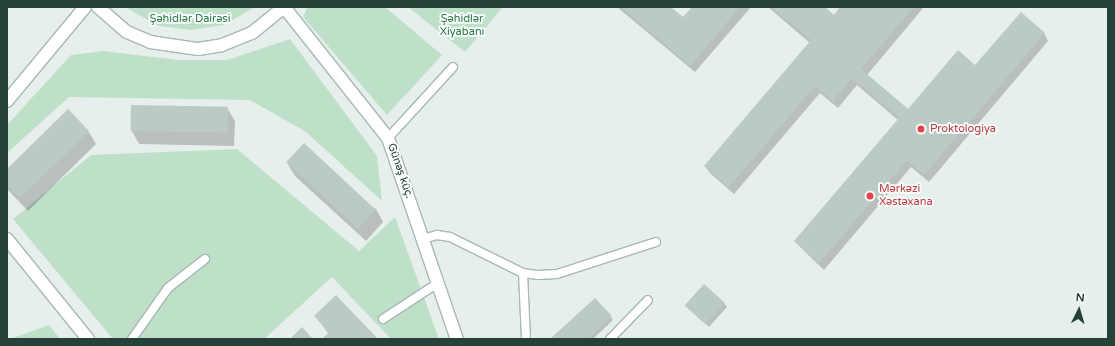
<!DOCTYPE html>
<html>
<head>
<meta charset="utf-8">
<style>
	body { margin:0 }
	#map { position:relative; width:1115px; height:346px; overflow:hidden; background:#e6efeb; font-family:"Varela Round",sans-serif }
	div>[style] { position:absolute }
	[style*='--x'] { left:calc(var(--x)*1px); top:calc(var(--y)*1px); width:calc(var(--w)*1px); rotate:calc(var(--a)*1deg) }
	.green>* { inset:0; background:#bfe0c8 }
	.shadow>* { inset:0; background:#0003 }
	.building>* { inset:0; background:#bbcac4; transform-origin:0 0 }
	.roads { filter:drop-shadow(1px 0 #a8b8b2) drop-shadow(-1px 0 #a8b8b2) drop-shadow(0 1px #a8b8b2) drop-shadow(0 -1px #a8b8b2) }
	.service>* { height:8px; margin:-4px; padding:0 4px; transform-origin:4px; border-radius:4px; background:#fff }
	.minor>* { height:12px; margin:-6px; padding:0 6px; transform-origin:6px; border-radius:6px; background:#fff }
	.secondary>* { height:12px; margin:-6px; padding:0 6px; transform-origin:6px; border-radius:6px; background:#fff }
	.dots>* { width:11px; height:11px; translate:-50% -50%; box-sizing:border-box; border:2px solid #f7fbf9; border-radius:50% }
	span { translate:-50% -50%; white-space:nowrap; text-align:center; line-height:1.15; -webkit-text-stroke:4px #f7fbf9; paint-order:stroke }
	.park-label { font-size:11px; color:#2d7a4b }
	.health-label { font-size:11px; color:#be3a42 }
	.left { translate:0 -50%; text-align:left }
	.street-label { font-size:11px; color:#24423a }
	.frame { position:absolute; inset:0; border:8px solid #24423a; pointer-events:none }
	.north { position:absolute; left:1059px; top:290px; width:40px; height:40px; -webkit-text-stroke:3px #f7fbf9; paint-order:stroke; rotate:5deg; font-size:11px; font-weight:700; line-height:16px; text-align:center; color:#24423a }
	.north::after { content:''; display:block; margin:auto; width:14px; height:18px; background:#24423a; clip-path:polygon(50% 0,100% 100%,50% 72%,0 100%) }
</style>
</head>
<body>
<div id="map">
	<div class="green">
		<i style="clip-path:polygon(125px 7px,255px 7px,224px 25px,191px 30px,159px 26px)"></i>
		<i style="clip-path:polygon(308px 7px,385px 7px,442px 55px,387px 115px,303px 17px)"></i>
		<i style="clip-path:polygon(408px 7px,503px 7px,465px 52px)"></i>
		<i style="clip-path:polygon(290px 39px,377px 156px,382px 201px,306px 132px,250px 100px,69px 97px,7px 153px,7px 125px,71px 55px,103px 51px,178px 60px,227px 60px)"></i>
		<i style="clip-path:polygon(237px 149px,359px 251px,395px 217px,439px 339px,391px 339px,332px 277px,264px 339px,113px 339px,13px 219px,91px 155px)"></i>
		<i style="clip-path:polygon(49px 325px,60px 339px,10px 339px)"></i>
	</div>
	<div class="shadow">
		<i style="clip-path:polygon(617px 7px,669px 7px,683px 19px,693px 7px,751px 7px,695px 72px)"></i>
		<i style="clip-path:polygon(768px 7px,823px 7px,834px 16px,842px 7px,924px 7px,867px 75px,909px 110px,975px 67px,1044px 33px,1048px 41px,929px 182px,911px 167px,824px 270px,795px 242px,898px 120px,857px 85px,838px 108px,820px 93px,734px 194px,710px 173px,705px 166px,810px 43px)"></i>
		<i style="clip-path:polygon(132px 106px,227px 108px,235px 121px,234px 146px,139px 144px,132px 131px)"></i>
		<i style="clip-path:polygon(88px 131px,96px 144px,28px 211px,8px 190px,7px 170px)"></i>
		<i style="clip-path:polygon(287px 163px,376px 209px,383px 222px,366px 241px,295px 176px)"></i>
		<i style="clip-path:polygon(595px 299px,613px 320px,593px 339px,551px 339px)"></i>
		<i style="clip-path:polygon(724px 303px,727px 307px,709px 327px,686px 306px)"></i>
		<i style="clip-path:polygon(315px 316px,377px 339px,324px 339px,329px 334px)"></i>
	</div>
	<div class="building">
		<i style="clip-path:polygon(621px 7px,671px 7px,683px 17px,692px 7px,740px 7px,690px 66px)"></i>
		<i style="clip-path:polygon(771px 7px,825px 7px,834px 15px,840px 7px,914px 7px,861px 69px,908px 109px,958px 50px,975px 65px,1021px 12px,1045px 33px,924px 175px,907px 161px,819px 263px,794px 241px,899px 118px,852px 78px,833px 101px,815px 86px,729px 187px,704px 166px,811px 40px)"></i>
		<i style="left:131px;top:105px;width:97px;height:26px;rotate:1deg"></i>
		<i style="clip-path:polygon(68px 109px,89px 131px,20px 198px,7px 185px,7px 169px)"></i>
		<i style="left:304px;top:143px;width:98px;height:26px;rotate:43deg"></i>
		<i style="left:704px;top:284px;width:28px;height:29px;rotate:42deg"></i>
		<i style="clip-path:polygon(336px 295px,378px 339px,322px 339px,329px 332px,314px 316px)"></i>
		<i style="clip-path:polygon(595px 298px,612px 316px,588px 339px,550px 339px)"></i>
		<i style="clip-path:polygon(302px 327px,313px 339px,290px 339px)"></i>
	</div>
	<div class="roads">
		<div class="service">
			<i style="--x:388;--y:138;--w:96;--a:-47.5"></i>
			<i style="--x:423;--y:239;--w:15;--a:-16"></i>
			<i style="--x:437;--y:235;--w:13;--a:9"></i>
			<i style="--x:450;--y:237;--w:81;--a:26.3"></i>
			<i style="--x:523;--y:273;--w:15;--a:8"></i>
			<i style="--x:538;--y:275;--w:19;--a:-3"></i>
			<i style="--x:557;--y:274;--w:104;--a:-17.9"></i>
			<i style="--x:523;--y:273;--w:66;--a:87.4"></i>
			<i style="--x:383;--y:319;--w:66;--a:-33.2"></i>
			<i style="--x:132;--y:339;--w:62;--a:-54.8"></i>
			<i style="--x:168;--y:288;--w:47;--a:-38.1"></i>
			<i style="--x:610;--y:339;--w:54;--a:-45.7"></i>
		</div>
		<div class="minor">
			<i style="--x:284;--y:7;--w:167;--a:51.6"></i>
			<i style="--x:388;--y:138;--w:213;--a:71.1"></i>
			<i style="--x:7;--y:101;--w:122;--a:-50.3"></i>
			<i style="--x:7;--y:239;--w:129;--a:51"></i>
		</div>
		<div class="secondary">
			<i style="--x:98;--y:7;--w:38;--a:41"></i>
			<i style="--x:127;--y:32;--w:25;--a:23"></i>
			<i style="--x:150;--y:42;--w:49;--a:8.3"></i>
			<i style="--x:198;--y:49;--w:24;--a:-9"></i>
			<i style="--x:222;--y:45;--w:32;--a:-22"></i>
			<i style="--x:252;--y:33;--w:41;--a:-39.1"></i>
		</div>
	</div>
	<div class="dots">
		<i style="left:921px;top:129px;background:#e0444e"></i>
		<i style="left:870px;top:196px;background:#e0444e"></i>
	</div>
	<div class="park-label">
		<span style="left:190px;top:19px">Şəhidlər Dairəsi</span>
		<span style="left:462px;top:26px">Şəhidlər<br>Xiyabanı</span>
	</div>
	<div class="health-label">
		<span class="left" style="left:930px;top:129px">Proktologiya</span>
		<span class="left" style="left:879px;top:196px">Mərkəzi<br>Xəstəxana</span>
	</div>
	<div class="street-label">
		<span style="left:400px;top:171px;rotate:71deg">Günəş küç.</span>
	</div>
	<div class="frame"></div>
	<div class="north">N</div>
</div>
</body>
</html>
